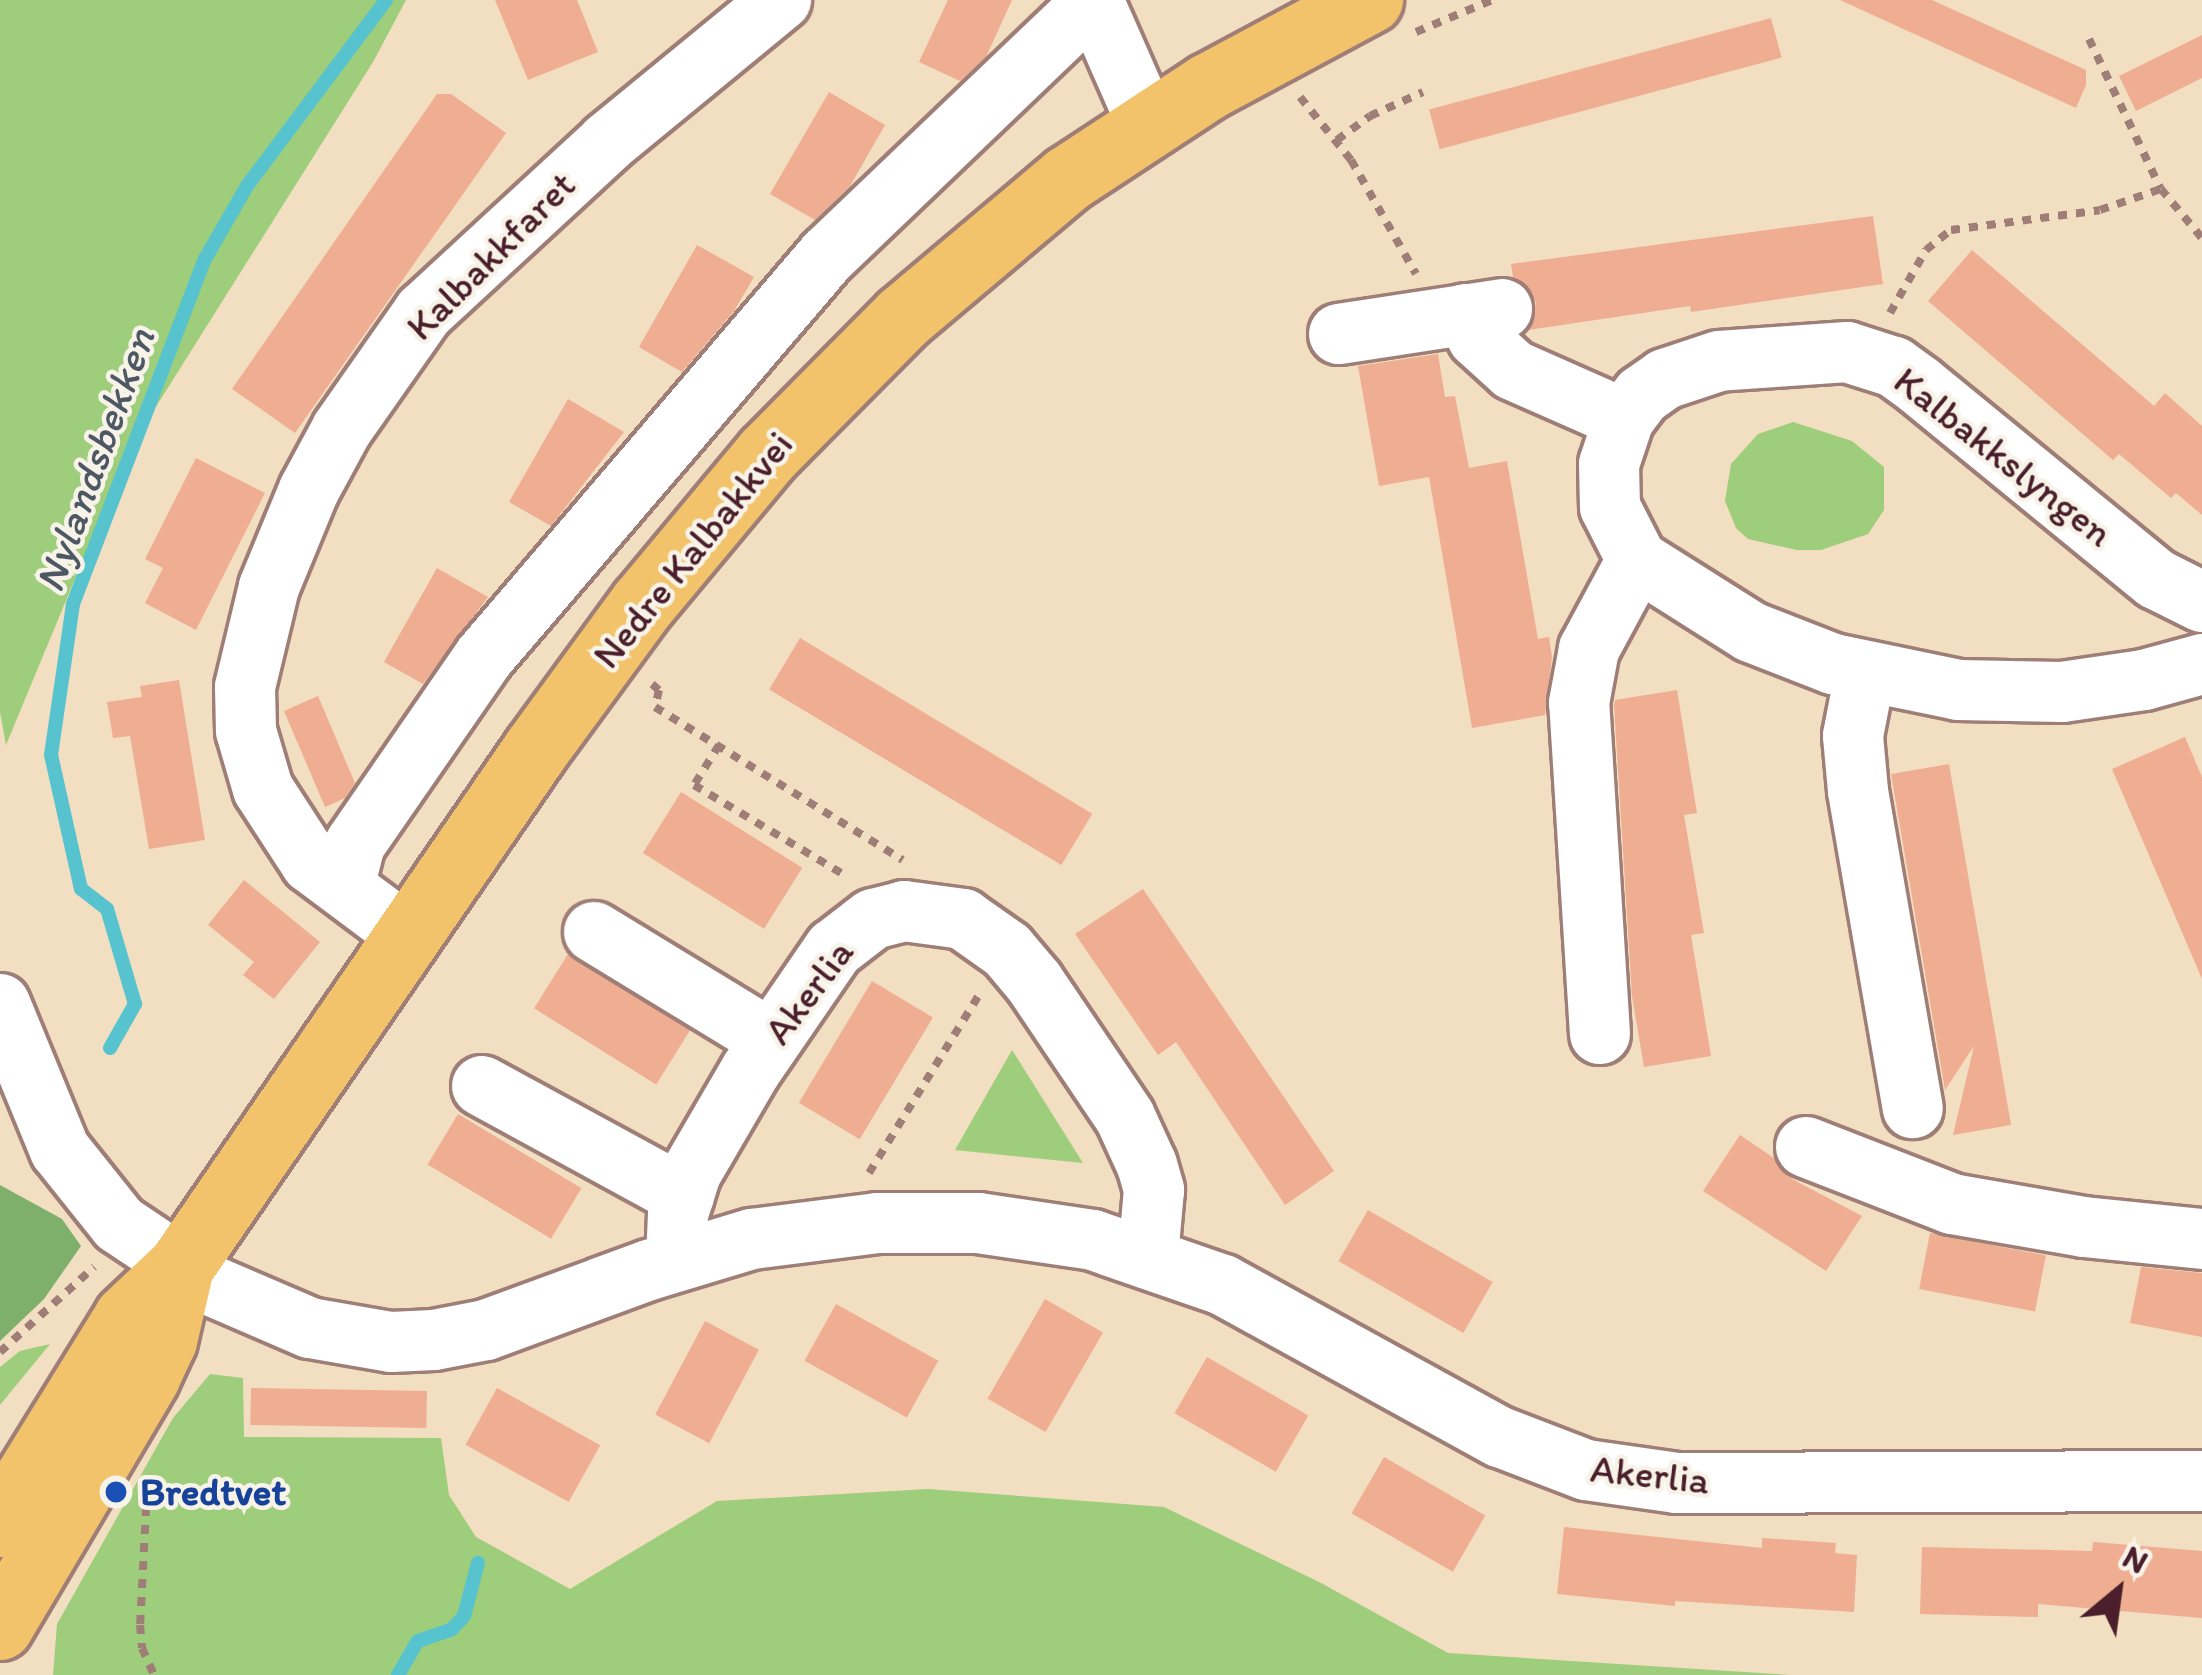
<!DOCTYPE html>
<html>
<head>
<meta charset="utf-8">
<style>
	body { margin:0 }
	#map { position:relative; width:2202px; height:1675px; overflow:hidden; background:#f2dec1; font-family:Itim,sans-serif }
	div>[style] { position:absolute }
	[style*='--x'] { left:calc(var(--x)*1px); top:calc(var(--y)*1px); width:calc(var(--w)*1px); rotate:calc(var(--a)*1deg) }
	.green>* { inset:0; background:#9ecd7b }
	.forest>* { inset:0; background:#7eb06b }
	.stream>* { height:14px; margin:-7px; padding:0 7px; transform-origin:7px; border-radius:7px; background:#56c3ce }
	.building>* { inset:0; background:#efae92; transform-origin:0 0 }
	.path>* { height:8px; margin-top:-4px; transform-origin:0; background:repeating-linear-gradient(90deg,#9e7e76 0 9px,transparent 0 18px) }
	.roads { filter:drop-shadow(3px 0 #9e7e76) drop-shadow(-3px 0 #9e7e76) drop-shadow(0 3px #9e7e76) drop-shadow(0 -3px #9e7e76) }
	.minor>* { height:60px; margin:-30px; padding:0 30px; transform-origin:30px; border-radius:30px; background:#fff }
	.major>* { height:66px; margin:-33px; padding:0 33px; transform-origin:33px; border-radius:33px; background:#f2c36a }
	.dots>* { width:33px; height:33px; translate:-50% -50%; box-sizing:border-box; border:6px solid #f7f3e8; border-radius:50% }
	span { translate:-50% -50%; white-space:nowrap; text-align:center; line-height:1.15; -webkit-text-stroke:9px #f7f3e8; paint-order:stroke }
	.street-label { font-size:39px; color:#4a1f2b }
	.transit-label { font-size:39px; color:#164399; font-weight:700 }
	.left { translate:0 -50%; text-align:left }
	.water-label { font-size:42px; color:#4e5864; font-style:italic }
	.north { position:absolute; left:2058px; top:1531px; width:120px; height:120px; -webkit-text-stroke:9px #f7f3e8; paint-order:stroke; rotate:29deg; font-size:33px; font-weight:700; line-height:48px; text-align:center; color:#4a1f2b }
	.north::after { content:''; display:block; margin:auto; width:42px; height:54px; background:#4a1f2b; clip-path:polygon(50% 0,100% 100%,50% 72%,0 100%) }
</style>
</head>
<body>
<div id="map">
	<div class="green">
		<i style="clip-path:polygon(0 0,406px 0,373px 62px,128px 451px,6px 745px,0 712px)"></i>
		<i style="clip-path:polygon(1793px 422px,1852px 441px,1884px 467px,1884px 510px,1868px 534px,1821px 550px,1797px 550px,1748px 539px,1736px 528px,1725px 501px,1731px 464px,1758px 434px)"></i>
		<i style="clip-path:polygon(1012px 1050px,1083px 1163px,955px 1150px)"></i>
		<i style="clip-path:polygon(50px 1344px,0 1405px,0 1367px,20px 1351px)"></i>
		<i style="clip-path:polygon(210px 1374px,243px 1378px,244px 1437px,441px 1438px,449px 1495px,476px 1537px,570px 1589px,717px 1501px,928px 1489px,1164px 1507px,1321px 1583px,1448px 1653px,1790px 1675px,53px 1675px,57px 1624px,173px 1418px)"></i>
	</div>
	<div class="forest">
		<i style="clip-path:polygon(0 1185px,62px 1219px,81px 1246px,44px 1299px,0 1341px)"></i>
	</div>
	<div class="stream">
		<i style="--x:110;--y:1048;--w:51;--a:-60.4"></i>
		<i style="--x:135;--y:1004;--w:99;--a:-106.4"></i>
		<i style="--x:107;--y:909;--w:33;--a:-142"></i>
		<i style="--x:81;--y:889;--w:137;--a:-102.6"></i>
		<i style="--x:51;--y:755;--w:153;--a:-81.7"></i>
		<i style="--x:73;--y:604;--w:369;--a:-69.1"></i>
		<i style="--x:205;--y:259;--w:84;--a:-60.1"></i>
		<i style="--x:247;--y:186;--w:232;--a:-53.2"></i>
		<i style="--x:398;--y:1675;--w:39;--a:-60"></i>
		<i style="--x:418;--y:1641;--w:36;--a:-19"></i>
		<i style="--x:452;--y:1629;--w:18;--a:-47"></i>
		<i style="--x:464;--y:1616;--w:55;--a:-75.2"></i>
	</div>
	<div class="building">
		<i style="clip-path:polygon(495px 0,577px 0,598px 52px,528px 80px)"></i>
		<i style="clip-path:polygon(948px 0,1012px 0,986px 57px,960px 81px,919px 62px)"></i>
		<i style="clip-path:polygon(1840px 0,1932px 0,2086px 70px,2086px 85px,2076px 108px)"></i>
		<i style="left:1771px;top:18px;width:41px;height:354px;rotate:75deg"></i>
		<i style="clip-path:polygon(2202px 35px,2202px 78px,2136px 111px,2119px 76px)"></i>
		<i style="clip-path:polygon(829px 92px,885px 125px,850px 186px,815px 220px,770px 194px)"></i>
		<i style="clip-path:polygon(437px 94px,451px 94px,506px 133px,295px 433px,232px 389px)"></i>
		<i style="clip-path:polygon(1873px 216px,1883px 284px,1691px 312px,1690px 306px,1528px 330px,1536px 303px,1528px 287px,1513px 277px,1511px 264px)"></i>
		<i style="clip-path:polygon(697px 245px,754px 277px,734px 311px,682px 372px,639px 347px)"></i>
		<i style="clip-path:polygon(1972px 250px,2154px 406px,2165px 393px,2202px 426px,2202px 515px,2176px 493px,2171px 498px,2119px 454px,2113px 460px,1928px 301px)"></i>
		<i style="clip-path:polygon(1438px 354px,1445px 397px,1455px 396px,1469px 468px,1507px 461px,1538px 639px,1549px 637px,1552px 657px,1545px 715px,1472px 728px,1429px 477px,1379px 486px,1358px 366px)"></i>
		<i style="clip-path:polygon(568px 399px,624px 432px,551px 526px,509px 502px)"></i>
		<i style="clip-path:polygon(196px 458px,265px 493px,196px 630px,145px 603px,163px 568px,145px 559px)"></i>
		<i style="clip-path:polygon(437px 568px,488px 597px,423px 684px,384px 662px)"></i>
		<i style="left:800px;top:638px;width:341px;height:60px;rotate:31deg"></i>
		<i style="clip-path:polygon(179px 680px,205px 840px,149px 849px,130px 736px,113px 738px,107px 702px,142px 697px,140px 686px)"></i>
		<i style="clip-path:polygon(1677px 690px,1697px 813px,1684px 815px,1704px 933px,1691px 935px,1711px 1056px,1644px 1067px,1632px 996px,1614px 705px,1615px 700px)"></i>
		<i style="clip-path:polygon(318px 696px,355px 783px,345px 798px,325px 807px,284px 711px)"></i>
		<i style="clip-path:polygon(2185px 737px,2202px 777px,2202px 979px,2112px 769px)"></i>
		<i style="clip-path:polygon(1949px 764px,2011px 1125px,1953px 1135px,1974px 1046px,1945px 1090px,1891px 774px)"></i>
		<i style="left:681px;top:792px;width:143px;height:72px;rotate:32deg"></i>
		<i style="clip-path:polygon(244px 880px,320px 942px,274px 999px,243px 975px,254px 962px,208px 925px)"></i>
		<i style="clip-path:polygon(1143px 889px,1334px 1171px,1285px 1205px,1176px 1042px,1158px 1055px,1075px 934px)"></i>
		<i style="left:568px;top:954px;width:144px;height:64px;rotate:32deg"></i>
		<i style="left:872px;top:981px;width:71px;height:142px;rotate:31deg"></i>
		<i style="left:458px;top:1114px;width:144px;height:59px;rotate:31deg"></i>
		<i style="clip-path:polygon(1740px 1135px,1774px 1158px,1792px 1179px,1862px 1216px,1826px 1271px,1703px 1191px)"></i>
		<i style="left:1368px;top:1210px;width:144px;height:59px;rotate:30deg"></i>
		<i style="left:1930px;top:1233px;width:118px;height:57px;rotate:11deg"></i>
		<i style="clip-path:polygon(2141px 1267px,2202px 1273px,2202px 1337px,2130px 1323px)"></i>
		<i style="left:1045px;top:1299px;width:67px;height:115px;rotate:30deg"></i>
		<i style="left:836px;top:1304px;width:117px;height:65px;rotate:29deg"></i>
		<i style="left:705px;top:1321px;width:61px;height:106px;rotate:28deg"></i>
		<i style="left:1207px;top:1357px;width:117px;height:65px;rotate:30deg"></i>
		<i style="left:251px;top:1388px;width:176px;height:37px;rotate:1deg"></i>
		<i style="left:497px;top:1388px;width:118px;height:65px;rotate:29deg"></i>
		<i style="left:1384px;top:1457px;width:117px;height:65px;rotate:30deg"></i>
		<i style="clip-path:polygon(1564px 1527px,1762px 1548px,1762px 1538px,1836px 1543px,1835px 1553px,1857px 1555px,1854px 1612px,1675px 1601px,1675px 1606px,1557px 1594px)"></i>
		<i style="clip-path:polygon(2093px 1542px,2202px 1551px,2202px 1618px,2038px 1604px,2038px 1617px,1920px 1614px,1922px 1547px,2092px 1551px)"></i>
	</div>
	<div class="path">
		<i style="--x:1416;--y:32;--w:82;--a:-22.8"></i>
		<i style="--x:2089;--y:39;--w:166;--a:64.4"></i>
		<i style="--x:2161;--y:189;--w:64;--a:50.1"></i>
		<i style="--x:1300;--y:97;--w:81;--a:51"></i>
		<i style="--x:1351;--y:160;--w:131;--a:60.3"></i>
		<i style="--x:1337;--y:140;--w:41;--a:-36"></i>
		<i style="--x:1370;--y:116;--w:58;--a:-24.4"></i>
		<i style="--x:1890;--y:313;--w:73;--a:-60.3"></i>
		<i style="--x:1926;--y:250;--w:32;--a:-39"></i>
		<i style="--x:1951;--y:230;--w:150;--a:-7.6"></i>
		<i style="--x:2100;--y:210;--w:65;--a:-19"></i>
		<i style="--x:652;--y:684;--w:9;--a:41"></i>
		<i style="--x:659;--y:690;--w:17;--a:103"></i>
		<i style="--x:655;--y:707;--w:291;--a:31.7"></i>
		<i style="--x:719;--y:745;--w:47;--a:122"></i>
		<i style="--x:694;--y:785;--w:179;--a:30.9"></i>
		<i style="--x:869;--y:1173;--w:213;--a:-58.3"></i>
		<i style="--x:0;--y:1352;--w:127;--a:-42.1"></i>
		<i style="--x:147;--y:1489;--w:136;--a:92.9"></i>
		<i style="--x:140;--y:1625;--w:23;--a:85"></i>
		<i style="--x:142;--y:1648;--w:30;--a:66"></i>
	</div>
	<div class="roads">
		<div class="minor">
			<i style="--x:1093;--y:0;--w:134;--a:66.3"></i>
			<i style="--x:1465;--y:314;--w:27;--a:62"></i>
			<i style="--x:1478;--y:338;--w:47;--a:42.4"></i>
			<i style="--x:1513;--y:370;--w:121;--a:23.8"></i>
			<i style="--x:1339;--y:334;--w:165;--a:-8.7"></i>
			<i style="--x:2202;--y:602;--w:51;--a:-153.4"></i>
			<i style="--x:2156;--y:579;--w:306;--a:-140.7"></i>
			<i style="--x:1919;--y:385;--w:31;--a:-144"></i>
			<i style="--x:1894;--y:367;--w:49;--a:-162.3"></i>
			<i style="--x:1847;--y:352;--w:128;--a:176"></i>
			<i style="--x:1719;--y:361;--w:57;--a:161.6"></i>
			<i style="--x:1665;--y:379;--w:28;--a:145"></i>
			<i style="--x:1642;--y:395;--w:30;--a:127"></i>
			<i style="--x:1624;--y:419;--w:47;--a:108.4"></i>
			<i style="--x:1609;--y:464;--w:43;--a:88.7"></i>
			<i style="--x:1610;--y:507;--w:59;--a:63"></i>
			<i style="--x:1637;--y:560;--w:135;--a:32.3"></i>
			<i style="--x:1751;--y:632;--w:88;--a:21.3"></i>
			<i style="--x:1833;--y:664;--w:128;--a:11.7"></i>
			<i style="--x:1958;--y:690;--w:104;--a:1.1"></i>
			<i style="--x:2062;--y:692;--w:83;--a:-8.3"></i>
			<i style="--x:2144;--y:680;--w:60;--a:-15.4"></i>
			<i style="--x:1865;--y:674;--w:63;--a:101"></i>
			<i style="--x:1853;--y:736;--w:55;--a:84.8"></i>
			<i style="--x:1858;--y:791;--w:322;--a:80.2"></i>
			<i style="--x:344;--y:887;--w:44;--a:-75.7"></i>
			<i style="--x:355;--y:844;--w:227;--a:-55.4"></i>
			<i style="--x:484;--y:657;--w:528;--a:-49.46"></i>
			<i style="--x:827;--y:256;--w:369;--a:-43.7"></i>
			<i style="--x:594;--y:932;--w:207;--a:31.4"></i>
			<i style="--x:406;--y:934;--w:119;--a:-143.2"></i>
			<i style="--x:311;--y:863;--w:88;--a:-123"></i>
			<i style="--x:263;--y:789;--w:60;--a:-106.3"></i>
			<i style="--x:246;--y:731;--w:44;--a:-91.3"></i>
			<i style="--x:245;--y:687;--w:103;--a:-76.5"></i>
			<i style="--x:269;--y:587;--w:105;--a:-67.6"></i>
			<i style="--x:309;--y:490;--w:69;--a:-61.6"></i>
			<i style="--x:342;--y:429;--w:143;--a:-55"></i>
			<i style="--x:424;--y:312;--w:251;--a:-42.7"></i>
			<i style="--x:608;--y:142;--w:224;--a:-39.4"></i>
			<i style="--x:0;--y:1004;--w:158;--a:67.7"></i>
			<i style="--x:60;--y:1150;--w:95;--a:51.4"></i>
			<i style="--x:119;--y:1224;--w:110;--a:33.8"></i>
			<i style="--x:210;--y:1285;--w:109;--a:23.3"></i>
			<i style="--x:310;--y:1328;--w:82;--a:9.8"></i>
			<i style="--x:391;--y:1342;--w:43;--a:-2.7"></i>
			<i style="--x:434;--y:1340;--w:53;--a:-10.9"></i>
			<i style="--x:486;--y:1330;--w:174;--a:-20.2"></i>
			<i style="--x:649;--y:1270;--w:108;--a:-16.8"></i>
			<i style="--x:752;--y:1239;--w:127;--a:-7.2"></i>
			<i style="--x:878;--y:1223;--w:100;--a:0"></i>
			<i style="--x:978;--y:1223;--w:116;--a:8.4"></i>
			<i style="--x:1093;--y:1240;--w:138;--a:19.1"></i>
			<i style="--x:1223;--y:1285;--w:316;--a:28.8"></i>
			<i style="--x:1500;--y:1437;--w:92;--a:21"></i>
			<i style="--x:1586;--y:1470;--w:92;--a:8.1"></i>
			<i style="--x:1677;--y:1483;--w:525;--a:-0.22"></i>
			<i style="--x:1600;--y:1034;--w:332;--a:-93.6"></i>
			<i style="--x:1579;--y:703;--w:55;--a:-79.5"></i>
			<i style="--x:1589;--y:649;--w:101;--a:-61.7"></i>
			<i style="--x:482;--y:1086;--w:230;--a:28.6"></i>
			<i style="--x:1806;--y:1147;--w:157;--a:21.3"></i>
			<i style="--x:1952;--y:1204;--w:134;--a:9.9"></i>
			<i style="--x:2084;--y:1227;--w:119;--a:5.8"></i>
			<i style="--x:676;--y:1261;--w:47;--a:-87.6"></i>
			<i style="--x:678;--y:1214;--w:43;--a:-72.4"></i>
			<i style="--x:691;--y:1173;--w:119;--a:-59.8"></i>
			<i style="--x:751;--y:1070;--w:147;--a:-55.6"></i>
			<i style="--x:834;--y:949;--w:49;--a:-37.6"></i>
			<i style="--x:873;--y:919;--w:32;--a:-14"></i>
			<i style="--x:904;--y:911;--w:60;--a:7.7"></i>
			<i style="--x:963;--y:919;--w:54;--a:35.2"></i>
			<i style="--x:1007;--y:950;--w:42;--a:49.8"></i>
			<i style="--x:1034;--y:982;--w:163;--a:56"></i>
			<i style="--x:1125;--y:1117;--w:53;--a:65.4"></i>
			<i style="--x:1147;--y:1165;--w:26;--a:74"></i>
			<i style="--x:1154;--y:1190;--w:66;--a:95.2"></i>
		</div>
		<div class="major">
			<i style="--x:0;--y:1524;--w:242;--a:-58.3"></i>
			<i style="--x:127;--y:1318;--w:74;--a:-43.4"></i>
			<i style="--x:181;--y:1267;--w:627;--a:-55.52"></i>
			<i style="--x:536;--y:750;--w:181;--a:-53.8"></i>
			<i style="--x:643;--y:604;--w:195;--a:-50.2"></i>
			<i style="--x:768;--y:454;--w:192;--a:-45.2"></i>
			<i style="--x:903;--y:318;--w:216;--a:-40.1"></i>
			<i style="--x:1068;--y:179;--w:168;--a:-33.3"></i>
			<i style="--x:1208;--y:87;--w:184;--a:-28.2"></i>
			<i style="--x:0;--y:1627;--w:290;--a:-59.5"></i>
			<i style="--x:147;--y:1377;--w:40;--a:-65"></i>
			<i style="--x:164;--y:1341;--w:72;--a:-77.1"></i>
		</div>
	</div>
	<div class="dots">
		<i style="left:116px;top:1492px;background:#1a4fb4"></i>
	</div>
	<div class="street-label">
		<span style="left:491px;top:256px;rotate:-45deg">Kalbakkfaret</span>
		<span style="left:2003px;top:457px;rotate:38deg">Kalbakkslyngen</span>
		<span style="left:693px;top:550px;rotate:-51deg">Nedre Kalbakkvei</span>
		<span style="left:809px;top:992px;rotate:-53deg">Akerlia</span>
		<span style="left:1650px;top:1475px;rotate:6deg">Akerlia</span>
	</div>
	<div class="transit-label">
		<span class="left" style="left:140px;top:1492px">Bredtvet</span>
	</div>
	<div class="water-label">
		<span style="left:95px;top:460px;rotate:-70deg">Nylandsbekken</span>
	</div>
	<div class="north">N</div>
</div>
</body>
</html>
